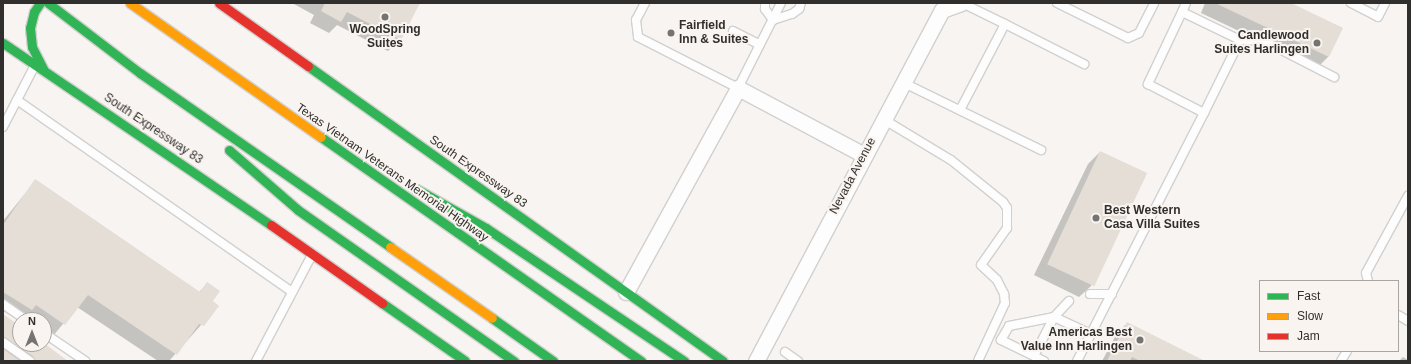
<!DOCTYPE html>
<html>
<head>
<meta charset="utf-8">
<style>
	body { margin:0 }
	#map { position:relative; width:1411px; height:364px; overflow:hidden; background:#f7f4f1; font-family:Helvetica,sans-serif }
	div>[style] { position:absolute }
	[style*='--x'] { left:calc(var(--x)*1px); top:calc(var(--y)*1px); width:calc(var(--w)*1px); rotate:calc(var(--a)*1deg) }
	.shadow>* { inset:0; background:#0003 }
	.building>* { inset:0; background:#e5ded6; transform-origin:0 0 }
	.roads { filter:drop-shadow(1px 0 #d2d0ce) drop-shadow(-1px 0 #d2d0ce) drop-shadow(0 1px #d2d0ce) drop-shadow(0 -1px #d2d0ce) }
	.lane>* { height:8px; margin:-4px; padding:0 4px; transform-origin:4px; border-radius:4px; background:#fefdfd }
	.street>* { height:15px; margin:-7.5px; padding:0 7.5px; transform-origin:7.5px; border-radius:7.5px; background:#fefdfd }
	.fast>* { height:9px; margin:-4.5px; padding:0 4.5px; transform-origin:4.5px; border-radius:4.5px; background:#30b455 }
	.slow>* { height:9px; margin:-4.5px; padding:0 4.5px; transform-origin:4.5px; border-radius:4.5px; background:#ff9f0a }
	.jam>* { height:9px; margin:-4.5px; padding:0 4.5px; transform-origin:4.5px; border-radius:4.5px; background:#e5322d }
	.dots>* { width:11px; height:11px; translate:-50% -50%; box-sizing:border-box; border:2px solid #f9f4ef; border-radius:50% }
	span { translate:-50% -50%; white-space:nowrap; text-align:center; line-height:1.15; -webkit-text-stroke:4px #f9f4ef; paint-order:stroke }
	.poi-label { font-size:12px; color:#312f2d; font-weight:700 }
	.left { translate:0 -50%; text-align:left }
	.right { translate:-100% -50%; text-align:right }
	.street-label { font-size:12px; color:#312f2d }
	.frame { position:absolute; inset:0; border:4px solid #312f2d; pointer-events:none }
	.legend { position:absolute; left:1259px; top:280px; width:140px; height:72px; box-sizing:border-box; background:#f9f4ef; border:1px solid #a9a5a1; margin:0; padding:5px 7px; list-style:none; font-size:12px; color:#312f2d }
	.legend li { display:flex; align-items:center; gap:8px; height:20px }
	.legend b { width:20px; border:1px solid #a9a5a1 }
	.north { position:absolute; left:12px; top:312px; width:40px; height:40px; box-sizing:border-box; background:#f9f4ef; border:1px solid #a9a5a1; border-radius:50%; rotate:0deg; font-size:11px; font-weight:700; line-height:16px; text-align:center; color:#312f2d }
	.north::after { content:''; display:block; margin:auto; width:14px; height:18px; background:#767472; clip-path:polygon(50% 0,100% 100%,50% 72%,0 100%) }
</style>
</head>
<body>
<div id="map">
	<div class="shadow">
		<i style="clip-path:polygon(292px 3px,413px 3px,418px 5px,400px 39px,388px 51px,337px 25px,329px 33px,310px 23px,314px 15px)"></i>
		<i style="clip-path:polygon(1205px 3px,1289px 3px,1342px 28px,1328px 57px,1317px 68px,1201px 13px)"></i>
		<i style="clip-path:polygon(1100px 152px,1145px 174px,1091px 286px,1079px 297px,1034px 275px,1088px 164px)"></i>
		<i style="clip-path:polygon(36px 180px,199px 292px,208px 283px,212px 301px,218px 306px,169px 361px,158px 361px,77px 307px,53px 336px,44px 330px,44px 320px,20px 321px,3px 311px,3px 221px)"></i>
		<i style="clip-path:polygon(3px 315px,20px 328px,20px 344px,43px 344px,67px 361px,3px 361px)"></i>
		<i style="clip-path:polygon(1127px 323px,1203px 361px,1102px 361px,1116px 335px)"></i>
		<i style="clip-path:polygon(1403px 357px,1408px 360px,1408px 361px,1399px 361px)"></i>
	</div>
	<div class="building">
		<i style="clip-path:polygon(325px 3px,420px 3px,401px 40px,347px 12px,341px 22px,321px 11px)"></i>
		<i style="clip-path:polygon(1215px 3px,1291px 3px,1343px 28px,1329px 57px)"></i>
		<i style="left:1100px;top:151px;width:52px;height:125px;rotate:25deg"></i>
		<i style="clip-path:polygon(35px 179px,200px 292px,207px 282px,220px 291px,213px 301px,219px 306px,204px 326px,199px 324px,177px 355px,88px 295px,65px 325px,36px 305px,32px 310px,3px 292px,3px 225px)"></i>
		<i style="clip-path:polygon(3px 314px,20px 326px,20px 344px,45px 344px,68px 361px,35px 361px,33px 356px,3px 337px)"></i>
		<i style="clip-path:polygon(1127px 322px,1205px 361px,1140px 361px,1132px 357px,1130px 361px,1107px 361px)"></i>
		<i style="clip-path:polygon(3px 349px,20px 361px,3px 361px)"></i>
	</div>
	<div class="roads">
		<div class="lane">
			<i style="--x:645;--y:3;--w:19;--a:118"></i>
			<i style="--x:636;--y:20;--w:17;--a:83"></i>
			<i style="--x:638;--y:37;--w:112;--a:27"></i>
			<i style="--x:738;--y:88;--w:95;--a:-63.2"></i>
			<i style="--x:765;--y:3;--w:6;--a:90"></i>
			<i style="--x:765;--y:9;--w:14;--a:54"></i>
			<i style="--x:773;--y:20;--w:20;--a:-18"></i>
			<i style="--x:792;--y:14;--w:9;--a:-36"></i>
			<i style="--x:799;--y:9;--w:6;--a:-72"></i>
			<i style="--x:962;--y:3;--w:48;--a:26"></i>
			<i style="--x:1057;--y:3;--w:79;--a:26.2"></i>
			<i style="--x:1128;--y:38;--w:12;--a:-24"></i>
			<i style="--x:1139;--y:33;--w:34;--a:-63"></i>
			<i style="--x:1351;--y:3;--w:30;--a:27"></i>
			<i style="--x:1378;--y:17;--w:16;--a:-63"></i>
			<i style="--x:1182;--y:12;--w:10;--a:-66"></i>
			<i style="--x:733;--y:31;--w:30;--a:27"></i>
			<i style="--x:1240;--y:40;--w:24;--a:2"></i>
			<i style="--x:1264;--y:41;--w:79;--a:27.2"></i>
			<i style="--x:902;--y:82;--w:155;--a:26.1"></i>
			<i style="--x:17;--y:100;--w:335;--a:34.9"></i>
			<i style="--x:960;--y:110;--w:97;--a:-62.4"></i>
			<i style="--x:1005;--y:24;--w:89;--a:26.9"></i>
			<i style="--x:883;--y:119;--w:79;--a:31.1"></i>
			<i style="--x:951;--y:160;--w:67;--a:38.9"></i>
			<i style="--x:1003;--y:202;--w:7;--a:56"></i>
			<i style="--x:1007;--y:208;--w:20;--a:90"></i>
			<i style="--x:1007;--y:228;--w:45;--a:125.1"></i>
			<i style="--x:981;--y:265;--w:22;--a:43"></i>
			<i style="--x:997;--y:280;--w:16;--a:63"></i>
			<i style="--x:1004;--y:294;--w:9;--a:84"></i>
			<i style="--x:1005;--y:303;--w:64;--a:115"></i>
			<i style="--x:3;--y:127;--w:70;--a:-62.7"></i>
			<i style="--x:1368;--y:281;--w:8;--a:-104"></i>
			<i style="--x:1366;--y:273;--w:88;--a:-61.4"></i>
			<i style="--x:1090;--y:294;--w:22;--a:0"></i>
			<i style="--x:3;--y:304;--w:28;--a:35"></i>
			<i style="--x:1398;--y:315;--w:12;--a:31"></i>
			<i style="--x:44;--y:333;--w:50;--a:34.3"></i>
			<i style="--x:3;--y:342;--w:33;--a:35"></i>
			<i style="--x:785;--y:352;--w:16;--a:35"></i>
			<i style="--x:1034;--y:356;--w:44;--a:-62.9"></i>
			<i style="--x:1054;--y:317;--w:22;--a:-47"></i>
			<i style="--x:256;--y:361;--w:120;--a:-62.2"></i>
			<i style="--x:1044;--y:361;--w:48;--a:-154"></i>
			<i style="--x:1001;--y:340;--w:16;--a:-60"></i>
			<i style="--x:1009;--y:326;--w:46;--a:-11.3"></i>
			<i style="--x:1054;--y:317;--w:41;--a:24.7"></i>
			<i style="--x:1077;--y:361;--w:279;--a:-62.9"></i>
			<i style="--x:1204;--y:113;--w:81;--a:-63.7"></i>
			<i style="--x:1240;--y:40;--w:64;--a:-154.2"></i>
			<i style="--x:1182;--y:12;--w:80;--a:115.3"></i>
			<i style="--x:1148;--y:84;--w:63;--a:27.4"></i>
			<i style="--x:1341;--y:361;--w:12;--a:-59"></i>
		</div>
		<div class="street">
			<i style="--x:626;--y:292;--w:233;--a:-61.2"></i>
			<i style="--x:738;--y:88;--w:143;--a:28"></i>
			<i style="--x:756;--y:361;--w:397;--a:-62.1"></i>
			<i style="--x:942;--y:10;--w:20;--a:-20"></i>
		</div>
		<div class="fast">
			<i style="--x:40;--y:3;--w:11;--a:124"></i>
			<i style="--x:34;--y:12;--w:16;--a:104"></i>
			<i style="--x:30;--y:28;--w:19;--a:84"></i>
			<i style="--x:32;--y:47;--w:25;--a:63"></i>
			<i style="--x:48;--y:3;--w:116;--a:37.3"></i>
			<i style="--x:140;--y:73;--w:305;--a:34.8"></i>
			<i style="--x:3;--y:43;--w:324;--a:34.2"></i>
			<i style="--x:308;--y:66;--w:509;--a:35.41"></i>
			<i style="--x:321;--y:137;--w:391;--a:35"></i>
			<i style="--x:229;--y:150;--w:91;--a:41"></i>
			<i style="--x:298;--y:210;--w:264;--a:35"></i>
			<i style="--x:413;--y:187;--w:84;--a:29.3"></i>
			<i style="--x:486;--y:228;--w:239;--a:33.9"></i>
			<i style="--x:382;--y:303;--w:101;--a:34.9"></i>
			<i style="--x:492;--y:318;--w:75;--a:35.2"></i>
		</div>
		<div class="slow">
			<i style="--x:130;--y:3;--w:233;--a:35.1"></i>
			<i style="--x:390;--y:247;--w:124;--a:34.8"></i>
		</div>
		<div class="jam">
			<i style="--x:219;--y:3;--w:109;--a:35.3"></i>
			<i style="--x:271;--y:225;--w:136;--a:35.1"></i>
		</div>
	</div>
	<div class="dots">
		<i style="left:385px;top:17px;background:#767472"></i>
		<i style="left:671px;top:33px;background:#767472"></i>
		<i style="left:1317px;top:43px;background:#767472"></i>
		<i style="left:1096px;top:218px;background:#767472"></i>
		<i style="left:1140px;top:340px;background:#767472"></i>
	</div>
	<div class="poi-label">
		<span class="left" style="left:679px;top:33px">Fairfield<br>Inn &amp; Suites</span>
		<span style="left:385px;top:37px">WoodSpring<br>Suites</span>
		<span class="right" style="left:1309px;top:43px">Candlewood<br>Suites Harlingen</span>
		<span class="left" style="left:1104px;top:218px">Best Western<br>Casa Villa Suites</span>
		<span class="right" style="left:1132px;top:340px">Americas Best<br>Value Inn Harlingen</span>
	</div>
	<div class="street-label">
		<span style="left:153px;top:129px;rotate:34deg">South Expressway 83</span>
		<span style="left:478px;top:172px;rotate:35deg">South Expressway 83</span>
		<span style="left:392px;top:173px;rotate:35deg">Texas Vietnam Veterans Memorial Highway</span>
		<span style="left:853px;top:176px;rotate:-62deg">Nevada Avenue</span>
	</div>
	<div class="frame"></div>
	<ul class="legend">
	<li><b style="height:5px;background:#30b455"></b>Fast</li>
	<li><b style="height:5px;background:#ff9f0a"></b>Slow</li>
	<li><b style="height:5px;background:#e5322d"></b>Jam</li>
	</ul>
	<div class="north">N</div>
</div>
</body>
</html>
